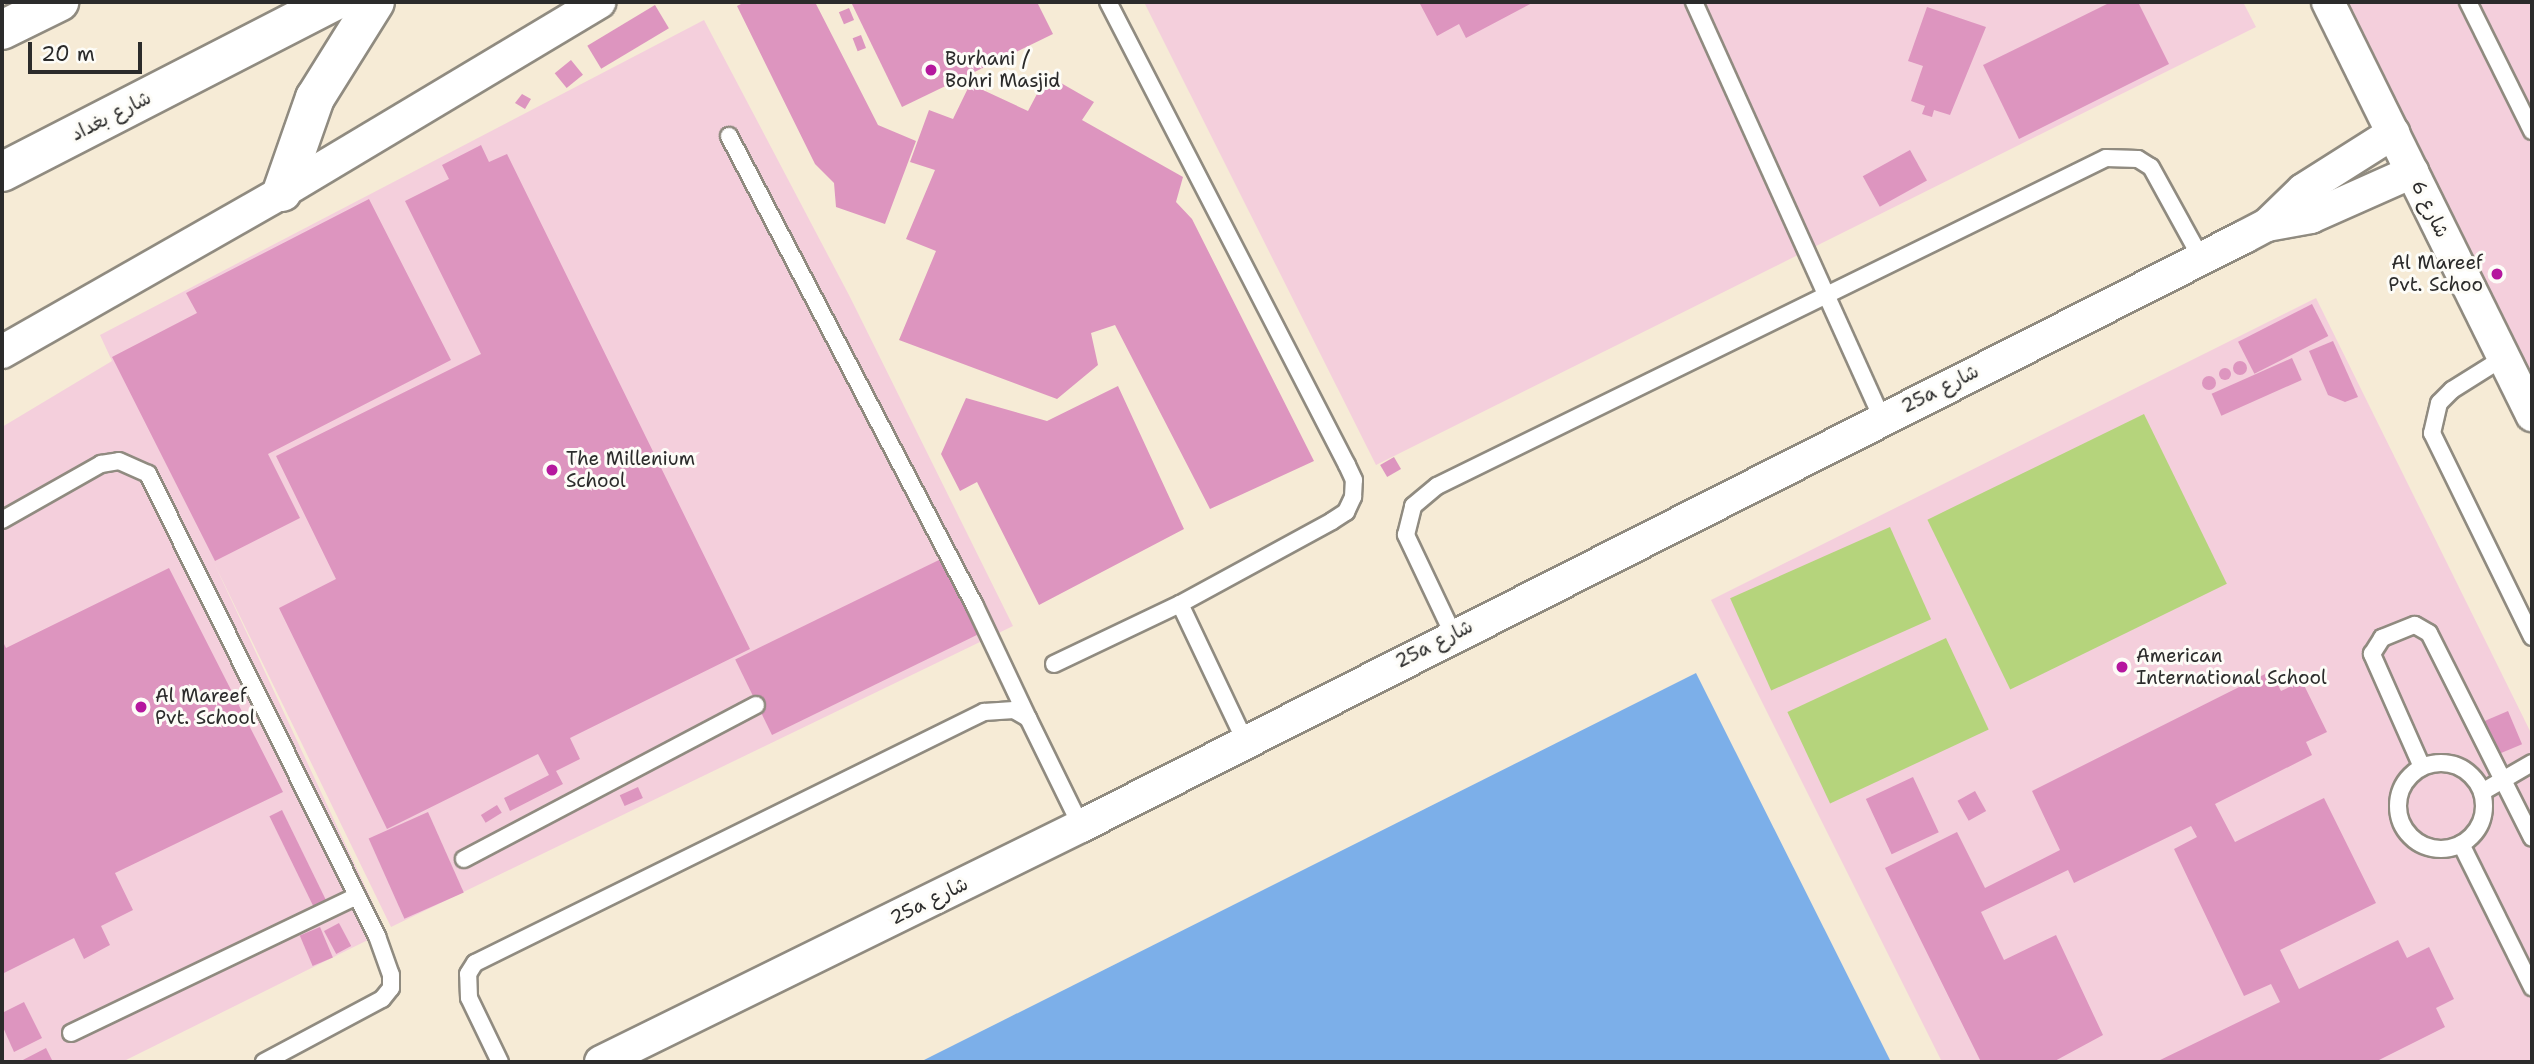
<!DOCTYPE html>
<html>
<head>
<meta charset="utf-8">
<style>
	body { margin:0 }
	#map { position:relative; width:2534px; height:1064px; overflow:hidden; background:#f6ebd6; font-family:"Shantell Sans","Playpen Sans Arabic",sans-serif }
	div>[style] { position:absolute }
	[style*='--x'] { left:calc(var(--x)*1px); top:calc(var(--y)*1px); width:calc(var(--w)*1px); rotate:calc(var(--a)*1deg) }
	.built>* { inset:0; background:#f4cfdc }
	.green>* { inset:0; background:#b5d47c; transform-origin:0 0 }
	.water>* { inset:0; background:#7cafe9 }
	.building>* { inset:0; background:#dd95bf; transform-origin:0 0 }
	.round { border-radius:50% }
	.roads { filter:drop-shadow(2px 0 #908b80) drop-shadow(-2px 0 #908b80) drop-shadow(0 2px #908b80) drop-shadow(0 -2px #908b80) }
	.lane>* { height:16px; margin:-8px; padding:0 8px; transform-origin:8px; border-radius:8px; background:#fff }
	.lane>.ring { margin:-8px; padding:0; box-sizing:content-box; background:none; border:16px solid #fff; border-radius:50% }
	.street>* { height:32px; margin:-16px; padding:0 16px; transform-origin:16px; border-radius:16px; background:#fff }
	.primary>* { height:38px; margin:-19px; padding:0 19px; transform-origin:19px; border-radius:19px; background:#fff }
	.dots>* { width:19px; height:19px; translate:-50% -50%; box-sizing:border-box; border:4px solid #fdfcf7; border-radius:50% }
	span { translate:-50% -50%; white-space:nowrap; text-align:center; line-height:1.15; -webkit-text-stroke:6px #fdfcf7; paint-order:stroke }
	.poi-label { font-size:19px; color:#2b2b2b }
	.left { translate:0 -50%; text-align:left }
	.right { translate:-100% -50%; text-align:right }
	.street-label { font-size:19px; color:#2b2b2b }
	.frame { position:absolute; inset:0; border:4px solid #2b2b2b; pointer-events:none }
	.scale { position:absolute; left:28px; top:42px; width:114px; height:32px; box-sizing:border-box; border:4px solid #2b2b2b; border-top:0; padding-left:9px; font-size:21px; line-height:24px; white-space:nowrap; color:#2b2b2b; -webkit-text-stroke:5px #fdfcf7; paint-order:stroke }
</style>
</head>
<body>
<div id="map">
	<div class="built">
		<i style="clip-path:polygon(1144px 2px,2243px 2px,2256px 27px,1376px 465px)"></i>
		<i style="clip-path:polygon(2326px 2px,2532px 2px,2532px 415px)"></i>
		<i style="clip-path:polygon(704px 20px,850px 297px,1013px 626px,391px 927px,214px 563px,386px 931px,122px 1062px,2px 1062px,2px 427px,112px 361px,100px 335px)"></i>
		<i style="clip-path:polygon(2316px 298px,2532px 735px,2532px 1062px,1942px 1062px,1711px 600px)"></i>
	</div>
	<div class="green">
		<i style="left:2144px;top:414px;width:189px;height:241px;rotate:64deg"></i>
		<i style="left:1890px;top:527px;width:101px;height:175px;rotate:66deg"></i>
		<i style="left:1946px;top:638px;width:101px;height:175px;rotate:65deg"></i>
	</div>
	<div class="water">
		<i style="clip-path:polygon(1696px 673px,1891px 1062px,920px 1062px)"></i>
	</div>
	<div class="building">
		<i style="clip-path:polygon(745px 2px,815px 2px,878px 125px,916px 141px,885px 224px,836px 207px,834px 183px,815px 164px,737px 6px)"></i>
		<i style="clip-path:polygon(851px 2px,1037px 2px,1053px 34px,902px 107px)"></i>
		<i style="clip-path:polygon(1419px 2px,1534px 2px,1466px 38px,1459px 24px,1437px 36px)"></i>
		<i style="clip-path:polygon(2111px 2px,2138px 2px,2169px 64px,2019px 139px,1983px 65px)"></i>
		<i style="left:655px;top:5px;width:27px;height:79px;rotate:59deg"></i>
		<i style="clip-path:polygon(1927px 7px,1986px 27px,1950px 115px,1934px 110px,1932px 117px,1922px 114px,1925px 106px,1911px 101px,1923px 66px,1908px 61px)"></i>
		<i style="left:849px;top:8px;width:13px;height:11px;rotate:67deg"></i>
		<i style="left:861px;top:35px;width:14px;height:9px;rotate:69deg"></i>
		<i style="left:571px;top:60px;width:19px;height:21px;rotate:51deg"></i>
		<i style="clip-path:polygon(1047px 75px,1094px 102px,1082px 120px,1183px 177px,1176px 202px,1192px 219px,1314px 461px,1210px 509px,1115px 325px,1091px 333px,1098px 365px,1057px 399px,899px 340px,936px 251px,906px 239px,935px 170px,910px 162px,929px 110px,953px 119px,970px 84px,1028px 111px)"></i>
		<i style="clip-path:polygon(522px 94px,531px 99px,525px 109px,515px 103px)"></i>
		<i style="clip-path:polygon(481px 145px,489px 162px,507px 154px,750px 649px,570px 738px,580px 759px,556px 771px,563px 784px,510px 811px,504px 798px,549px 775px,538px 754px,387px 829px,279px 608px,336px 579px,276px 456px,481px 354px,405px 201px,449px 179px,442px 165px)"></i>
		<i style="left:1910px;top:150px;width:35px;height:54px;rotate:61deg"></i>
		<i style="clip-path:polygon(369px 199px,451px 360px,268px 454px,300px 518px,215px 561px,112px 357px,197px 313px,186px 293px)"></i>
		<i style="left:2312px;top:304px;width:36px;height:83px;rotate:63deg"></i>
		<i style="clip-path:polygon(2333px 341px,2358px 397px,2345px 402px,2328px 395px,2309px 351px)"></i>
		<i style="left:2292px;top:358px;width:24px;height:88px;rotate:66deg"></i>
		<i class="round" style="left:2233px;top:361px;width:14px;height:14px"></i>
		<i class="round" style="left:2219px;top:368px;width:12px;height:12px"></i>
		<i class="round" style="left:2202px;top:376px;width:14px;height:14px"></i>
		<i style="clip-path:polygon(1118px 386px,1184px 529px,1039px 605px,977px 482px,960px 491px,941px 454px,966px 398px,1047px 421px)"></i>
		<i style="left:1394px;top:457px;width:14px;height:16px;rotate:60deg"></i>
		<i style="left:941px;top:559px;width:84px;height:229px;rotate:64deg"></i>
		<i style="clip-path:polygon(169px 568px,283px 792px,115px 873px,133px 910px,101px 926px,110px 945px,84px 959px,74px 938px,2px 974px,2px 640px,6px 648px)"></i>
		<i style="clip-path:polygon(2271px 671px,2281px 691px,2302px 681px,2327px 732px,2306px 742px,2312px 755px,2215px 804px,2235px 842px,2324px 798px,2376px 903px,2280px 950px,2299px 989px,2398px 940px,2407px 958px,2429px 947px,2454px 999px,2436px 1008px,2445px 1027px,2375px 1062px,2156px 1062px,2280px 1002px,2271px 984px,2244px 996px,2174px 849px,2197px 837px,2191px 826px,2074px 883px,2068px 870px,1981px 912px,2004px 960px,2056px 935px,2103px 1035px,2053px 1062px,1981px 1062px,1885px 868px,1957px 832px,1985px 888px,2060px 850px,2032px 791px)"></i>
		<i style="left:2508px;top:711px;width:36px;height:26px;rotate:67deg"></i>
		<i style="left:1913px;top:777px;width:61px;height:52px;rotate:65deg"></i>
		<i style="left:638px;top:787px;width:12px;height:20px;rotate:66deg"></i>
		<i style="left:1975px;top:791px;width:23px;height:20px;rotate:61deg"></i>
		<i style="left:497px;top:805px;width:9px;height:19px;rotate:58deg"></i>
		<i style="left:282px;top:810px;width:108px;height:14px;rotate:64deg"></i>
		<i style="left:428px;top:812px;width:88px;height:65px;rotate:66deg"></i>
		<i style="left:339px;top:923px;width:26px;height:17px;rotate:62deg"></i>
		<i style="left:320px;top:927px;width:33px;height:22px;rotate:67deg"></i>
		<i style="clip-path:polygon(24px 1002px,42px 1038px,14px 1052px,2px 1025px,2px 1013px)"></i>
		<i style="clip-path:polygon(46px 1048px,53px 1062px,19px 1062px)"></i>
	</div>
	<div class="roads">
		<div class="lane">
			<i style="--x:1694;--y:2;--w:457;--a:65.7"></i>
			<i style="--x:2468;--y:2;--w:144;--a:63.6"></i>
			<i style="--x:729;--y:136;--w:530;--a:62.37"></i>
			<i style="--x:975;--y:606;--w:124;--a:64.7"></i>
			<i style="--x:2503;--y:358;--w:60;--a:147.9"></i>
			<i style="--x:2452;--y:390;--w:18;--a:135"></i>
			<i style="--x:2439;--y:403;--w:31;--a:103"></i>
			<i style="--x:2432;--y:433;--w:227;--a:63.9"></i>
			<i style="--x:2;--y:520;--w:114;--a:-29.5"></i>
			<i style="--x:101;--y:464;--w:18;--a:-9"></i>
			<i style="--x:119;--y:461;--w:32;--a:24"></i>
			<i style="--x:148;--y:474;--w:516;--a:63.63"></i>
			<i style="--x:377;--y:936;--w:41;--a:70.3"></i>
			<i style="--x:391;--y:975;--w:13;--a:90"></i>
			<i style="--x:391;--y:988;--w:14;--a:129"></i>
			<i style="--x:382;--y:999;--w:134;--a:151.9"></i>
			<i style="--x:1180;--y:604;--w:154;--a:64.6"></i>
			<i style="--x:1453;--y:634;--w:110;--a:-115.4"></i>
			<i style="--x:1406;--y:535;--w:30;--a:-76"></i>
			<i style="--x:1413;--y:506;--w:31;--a:-40"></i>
			<i style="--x:1437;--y:486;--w:745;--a:-26.12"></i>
			<i style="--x:2106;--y:158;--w:32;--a:2"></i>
			<i style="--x:2138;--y:159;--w:15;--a:32"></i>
			<i style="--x:2151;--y:167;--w:104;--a:61.2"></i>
			<i style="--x:1054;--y:664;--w:140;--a:-25.5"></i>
			<i style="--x:1180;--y:604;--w:173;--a:-28.6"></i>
			<i style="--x:1332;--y:521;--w:17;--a:-33"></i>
			<i style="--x:1346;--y:512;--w:17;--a:-65"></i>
			<i style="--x:1353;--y:497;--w:17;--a:-87"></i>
			<i style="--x:1354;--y:480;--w:17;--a:-115"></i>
			<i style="--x:1347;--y:465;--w:521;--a:-117.3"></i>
			<i class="ring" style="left:2398px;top:763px;width:70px;height:70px"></i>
			<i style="--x:2422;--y:767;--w:124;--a:-113.9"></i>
			<i style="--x:2372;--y:654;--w:19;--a:-58"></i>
			<i style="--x:2382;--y:638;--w:35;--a:-22"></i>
			<i style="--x:2415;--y:625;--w:16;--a:30"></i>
			<i style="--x:2429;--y:633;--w:229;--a:63.3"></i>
			<i style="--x:2482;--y:792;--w:58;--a:-30.1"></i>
			<i style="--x:2461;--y:844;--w:160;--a:63.6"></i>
			<i style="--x:464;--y:859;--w:330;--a:-27.8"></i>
			<i style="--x:71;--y:1033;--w:317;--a:-25.6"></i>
			<i style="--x:500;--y:1062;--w:71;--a:-115.8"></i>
			<i style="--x:469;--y:998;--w:24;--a:-92"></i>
			<i style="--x:468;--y:974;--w:13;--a:-58"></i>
			<i style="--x:475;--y:963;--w:568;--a:-26.25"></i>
			<i style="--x:984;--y:712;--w:30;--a:-4"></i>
			<i style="--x:1014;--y:710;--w:16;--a:30"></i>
			<i style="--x:1028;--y:718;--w:120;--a:63.9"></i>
		</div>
		<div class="street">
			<i style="--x:2328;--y:2;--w:461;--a:63.7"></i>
			<i style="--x:2267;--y:225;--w:45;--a:-10.3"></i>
			<i style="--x:2311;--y:217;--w:111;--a:-24"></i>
			<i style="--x:2;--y:352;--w:322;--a:-29.7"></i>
			<i style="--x:282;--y:192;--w:370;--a:-30.9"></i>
			<i style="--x:601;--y:1062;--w:535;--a:-26.18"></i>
			<i style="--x:1081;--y:826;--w:1304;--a:-26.86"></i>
			<i style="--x:2244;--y:237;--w:26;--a:-28"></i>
			<i style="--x:2267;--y:225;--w:50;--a:-44.2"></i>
			<i style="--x:2303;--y:190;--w:107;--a:-32.3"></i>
		</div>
		<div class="primary">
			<i style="--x:2;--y:30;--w:64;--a:-26.2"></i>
			<i style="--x:2;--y:172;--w:372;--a:-27.2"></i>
			<i style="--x:282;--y:192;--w:100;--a:-70.7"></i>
			<i style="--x:315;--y:98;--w:113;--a:-58"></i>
		</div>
	</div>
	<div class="dots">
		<i style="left:931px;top:70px;background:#b5179e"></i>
		<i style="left:2497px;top:274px;background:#b5179e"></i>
		<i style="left:552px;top:470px;background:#b5179e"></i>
		<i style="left:2122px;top:667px;background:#b5179e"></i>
		<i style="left:141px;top:707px;background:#b5179e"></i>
	</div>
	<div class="poi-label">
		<span class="left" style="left:945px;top:70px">Burhani /<br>Bohri Masjid</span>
		<span class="right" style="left:2483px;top:274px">Al Mareef<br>Pvt. Schoo</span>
		<span class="left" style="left:566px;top:470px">The Millenium<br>School</span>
		<span class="left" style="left:2136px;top:667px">American<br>International School</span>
		<span class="left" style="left:155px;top:707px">Al Mareef<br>Pvt. School</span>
	</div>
	<div class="street-label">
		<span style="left:111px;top:116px;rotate:-27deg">شارع بغداد</span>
		<span style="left:2430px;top:209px;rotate:64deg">شارع 6</span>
		<span style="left:1940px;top:389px;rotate:-27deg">25a شارع</span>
		<span style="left:1434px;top:644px;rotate:-27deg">25a شارع</span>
		<span style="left:929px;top:901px;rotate:-26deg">25a شارع</span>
	</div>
	<div class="frame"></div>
	<div class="scale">20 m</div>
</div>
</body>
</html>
